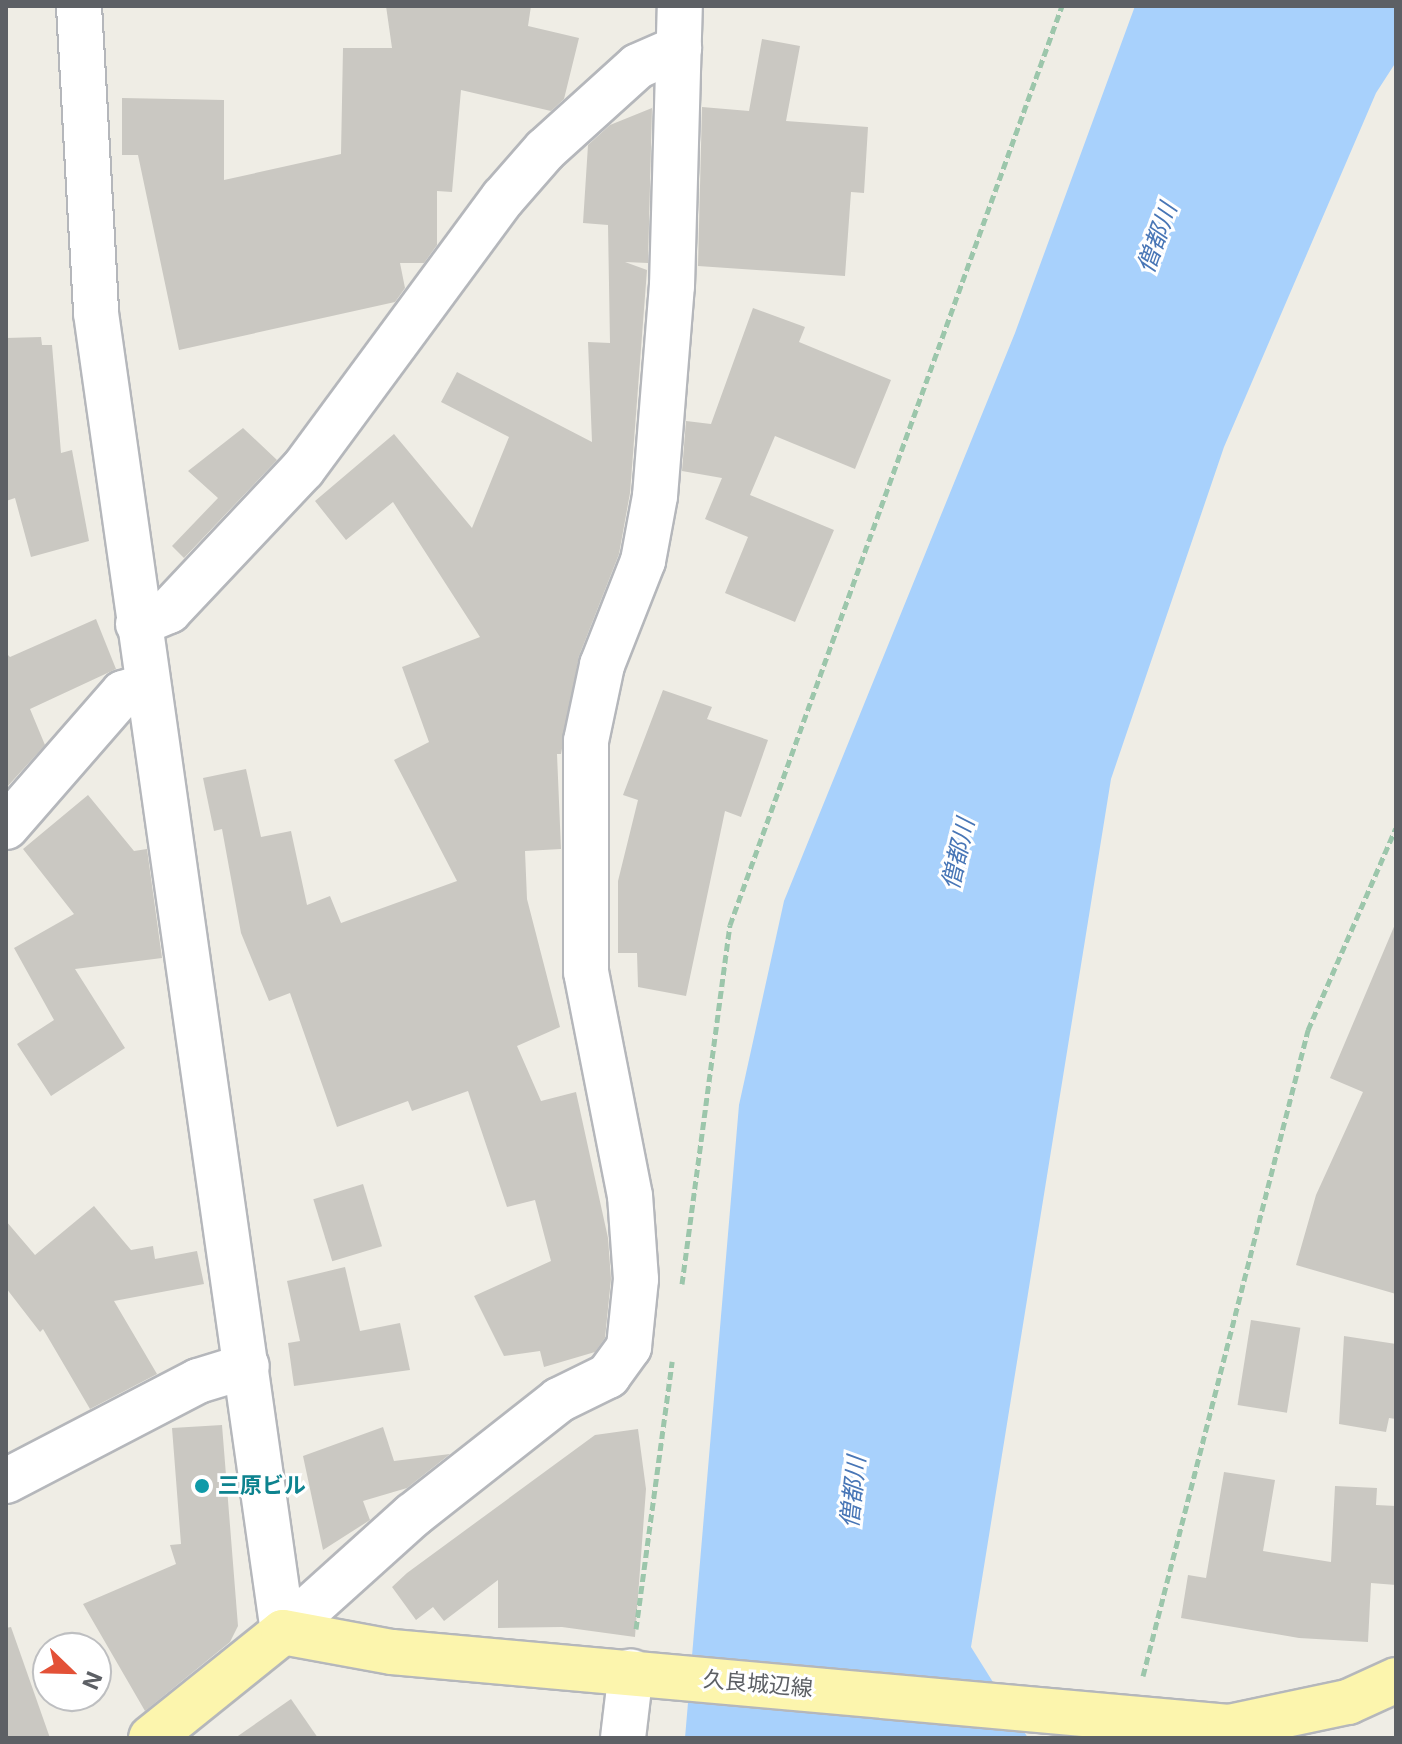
<!DOCTYPE html>
<html>
<head>
<meta charset="utf-8">
<style>
	body { margin:0 }
	#map { position:relative; width:1402px; height:1744px; overflow:hidden; background:#efede5; font-family:Inter,"Noto Sans JP",sans-serif }
	div>[style] { position:absolute }
	[style*='--x'] { left:calc(var(--x)*1px); top:calc(var(--y)*1px); width:calc(var(--w)*1px); rotate:calc(var(--a)*1deg) }
	.water>* { inset:0; background:#a8d1fc }
	.building>* { inset:0; background:#cac8c2; transform-origin:0 0 }
	.path>* { height:5px; margin-top:-2.5px; transform-origin:0; background:repeating-linear-gradient(90deg,#9cc6ab 0 8px,transparent 0 12px) }
	.roads { filter:drop-shadow(2px 0 #b5b7bb) drop-shadow(-2px 0 #b5b7bb) drop-shadow(0 2px #b5b7bb) drop-shadow(0 -2px #b5b7bb) }
	.minor>* { height:44px; margin:-22px; padding:0 22px; transform-origin:22px; border-radius:22px; background:#fff }
	.major>* { height:44px; margin:-22px; padding:0 22px; transform-origin:22px; border-radius:22px; background:#fcf5ad }
	.dots>* { width:22px; height:22px; translate:-50% -50%; box-sizing:border-box; border:4px solid #fff; border-radius:50% }
	span { translate:-50% -50%; white-space:nowrap; text-align:center; line-height:1.15; -webkit-text-stroke:6px #fff; paint-order:stroke }
	.culture-label { font-size:22px; color:#0d838f; font-weight:700 }
	.left { translate:0 -50%; text-align:left }
	.street-label { font-size:22px; color:#5d6065 }
	.water-label { font-size:24px; color:#4876b6; font-style:italic }
	.frame { position:absolute; inset:0; border:8px solid #5d6065; pointer-events:none }
	.north { position:absolute; left:32px; top:1632px; width:80px; height:80px; box-sizing:border-box; background:#fff; border:2px solid #bebfc1; border-radius:50%; rotate:113deg; font-size:22px; font-weight:700; line-height:32px; text-align:center; color:#5d6065 }
	.north::after { content:''; display:block; margin:auto; width:28px; height:36px; background:#e35137; clip-path:polygon(50% 0,100% 100%,50% 72%,0 100%) }
</style>
</head>
<body>
<div id="map">
	<div class="water">
		<i style="clip-path:polygon(1135px 6px,1396px 6px,1396px 62px,1376px 93px,1224px 447px,1111px 779px,971px 1647px,1028px 1738px,685px 1738px,739px 1105px,784px 901px,1015px 333px)"></i>
	</div>
	<div class="building">
		<i style="clip-path:polygon(386px 6px,531px 6px,528px 26px,579px 38px,564px 99px,551px 111px,461px 90px,452px 192px,437px 191px,437px 245px,424px 263px,400px 263px,405px 288px,395px 302px,179px 350px,138px 155px,122px 155px,122px 98px,224px 100px,224px 180px,341px 154px,343px 48px,392px 48px)"></i>
		<i style="clip-path:polygon(762px 39px,800px 46px,786px 121px,868px 127px,864px 193px,851px 192px,845px 276px,698px 266px,702px 107px,749px 111px)"></i>
		<i style="clip-path:polygon(652px 108px,648px 263px,625px 262px,647px 270px,630px 493px,619px 554px,579px 656px,561px 754px,557px 754px,561px 849px,525px 851px,527px 899px,560px 1027px,517px 1046px,541px 1101px,576px 1092px,608px 1238px,611px 1279px,605px 1338px,595px 1352px,544px 1367px,540px 1351px,504px 1356px,474px 1296px,551px 1261px,535px 1200px,507px 1207px,468px 1091px,412px 1111px,408px 1101px,337px 1127px,290px 993px,269px 1001px,241px 933px,222px 829px,214px 831px,203px 778px,246px 769px,261px 837px,291px 831px,307px 905px,330px 896px,341px 923px,457px 881px,394px 760px,429px 742px,402px 667px,480px 637px,393px 502px,346px 540px,315px 501px,394px 434px,472px 528px,509px 437px,441px 402px,457px 372px,592px 442px,588px 342px,610px 343px,608px 225px,583px 223px,588px 145px,610px 125px)"></i>
		<i style="clip-path:polygon(753px 308px,805px 327px,799px 342px,891px 380px,855px 469px,775px 436px,750px 495px,834px 530px,795px 622px,725px 593px,748px 537px,705px 519px,722px 478px,682px 471px,686px 421px,711px 424px)"></i>
		<i style="clip-path:polygon(41px 337px,42px 345px,52px 345px,61px 453px,72px 450px,89px 541px,31px 557px,15px 498px,6px 501px,6px 338px)"></i>
		<i style="clip-path:polygon(243px 428px,277px 460px,184px 558px,172px 546px,218px 498px,188px 471px)"></i>
		<i style="clip-path:polygon(96px 619px,116px 669px,30px 709px,45px 745px,6px 788px,6px 653px,10px 657px)"></i>
		<i style="clip-path:polygon(663px 690px,712px 707px,707px 719px,768px 740px,741px 817px,725px 811px,686px 996px,638px 987px,637px 953px,618px 953px,618px 881px,638px 800px,623px 795px)"></i>
		<i style="clip-path:polygon(88px 795px,134px 851px,147px 849px,162px 958px,75px 969px,125px 1048px,51px 1096px,17px 1044px,54px 1020px,14px 948px,74px 914px,23px 849px)"></i>
		<i style="clip-path:polygon(1396px 922px,1396px 1294px,1296px 1265px,1316px 1195px,1363px 1092px,1330px 1078px)"></i>
		<i style="left:363px;top:1184px;width:65px;height:52px;rotate:73deg"></i>
		<i style="clip-path:polygon(94px 1206px,131px 1250px,153px 1246px,155px 1259px,197px 1251px,204px 1284px,114px 1301px,157px 1374px,90px 1409px,43px 1329px,40px 1332px,6px 1288px,6px 1221px,35px 1255px)"></i>
		<i style="clip-path:polygon(345px 1267px,360px 1331px,400px 1323px,410px 1370px,294px 1386px,288px 1343px,300px 1341px,287px 1281px)"></i>
		<i style="left:1251px;top:1320px;width:50px;height:86px;rotate:9deg"></i>
		<i style="clip-path:polygon(1344px 1336px,1396px 1344px,1396px 1419px,1389px 1418px,1386px 1432px,1339px 1424px)"></i>
		<i style="clip-path:polygon(222px 1425px,238px 1626px,230px 1642px,145px 1711px,83px 1604px,176px 1564px,170px 1545px,181px 1544px,172px 1428px)"></i>
		<i style="clip-path:polygon(383px 1427px,394px 1461px,450px 1454px,407px 1488px,363px 1501px,370px 1520px,323px 1550px,303px 1456px)"></i>
		<i style="clip-path:polygon(638px 1429px,646px 1489px,635px 1637px,562px 1627px,498px 1628px,498px 1580px,444px 1621px,433px 1607px,416px 1620px,392px 1587px,407px 1573px,595px 1435px)"></i>
		<i style="clip-path:polygon(1224px 1472px,1275px 1480px,1263px 1551px,1331px 1562px,1335px 1486px,1377px 1488px,1376px 1505px,1396px 1506px,1396px 1585px,1371px 1583px,1368px 1642px,1299px 1638px,1181px 1618px,1188px 1575px,1206px 1578px)"></i>
		<i style="clip-path:polygon(11px 1627px,50px 1738px,6px 1738px,6px 1628px)"></i>
		<i style="clip-path:polygon(291px 1699px,318px 1738px,235px 1738px)"></i>
	</div>
	<div class="path">
		<i style="--x:682;--y:1284;--w:362;--a:-82.4"></i>
		<i style="--x:730;--y:925;--w:977;--a:-70.14"></i>
		<i style="--x:636;--y:1629;--w:270;--a:-82.3"></i>
		<i style="--x:1143;--y:1676;--w:667;--a:-75.67"></i>
		<i style="--x:1308;--y:1030;--w:220;--a:-66.5"></i>
	</div>
	<div class="roads">
		<div class="minor">
			<i style="--x:79;--y:6;--w:307;--a:86.8"></i>
			<i style="--x:96;--y:313;--w:1332;--a:81.93"></i>
			<i style="--x:138;--y:624;--w:34;--a:-23"></i>
			<i style="--x:169;--y:611;--w:195;--a:-46.7"></i>
			<i style="--x:303;--y:469;--w:337;--a:-53.6"></i>
			<i style="--x:503;--y:198;--w:64;--a:-48.8"></i>
			<i style="--x:545;--y:150;--w:125;--a:-42.1"></i>
			<i style="--x:638;--y:66;--w:45;--a:-23.7"></i>
			<i style="--x:6;--y:827;--w:178;--a:-48.9"></i>
			<i style="--x:123;--y:693;--w:24;--a:-17"></i>
			<i style="--x:6;--y:1481;--w:216;--a:-27.5"></i>
			<i style="--x:198;--y:1381;--w:51;--a:-17"></i>
			<i style="--x:283;--y:1632;--w:175;--a:-42"></i>
			<i style="--x:413;--y:1515;--w:186;--a:-38.2"></i>
			<i style="--x:559;--y:1400;--w:55;--a:-26.1"></i>
			<i style="--x:608;--y:1376;--w:36;--a:-54"></i>
			<i style="--x:629;--y:1347;--w:68;--a:-84.1"></i>
			<i style="--x:636;--y:1279;--w:83;--a:-94.1"></i>
			<i style="--x:630;--y:1196;--w:228;--a:-101.1"></i>
			<i style="--x:586;--y:972;--w:231;--a:-90"></i>
			<i style="--x:586;--y:741;--w:78;--a:-78.1"></i>
			<i style="--x:602;--y:665;--w:112;--a:-68.5"></i>
			<i style="--x:643;--y:561;--w:66;--a:-79.5"></i>
			<i style="--x:655;--y:496;--w:211;--a:-85.4"></i>
			<i style="--x:672;--y:286;--w:280;--a:-88.4"></i>
			<i style="--x:623;--y:1738;--w:67;--a:-83.2"></i>
		</div>
		<div class="major">
			<i style="--x:151;--y:1738;--w:169;--a:-38.8"></i>
			<i style="--x:283;--y:1632;--w:111;--a:10.4"></i>
			<i style="--x:392;--y:1652;--w:840;--a:5.12"></i>
			<i style="--x:1229;--y:1727;--w:122;--a:-11.9"></i>
			<i style="--x:1348;--y:1702;--w:53;--a:-24.6"></i>
		</div>
	</div>
	<div class="dots">
		<i style="left:202px;top:1486px;background:#0f9aa8"></i>
	</div>
	<div class="culture-label">
		<span class="left" style="left:218px;top:1486px">三原ビル</span>
	</div>
	<div class="street-label">
		<span style="left:758px;top:1684px;rotate:5deg">久良城辺線</span>
	</div>
	<div class="water-label">
		<span style="left:1157px;top:238px;rotate:-70deg">僧都川</span>
		<span style="left:958px;top:854px;rotate:-77deg">僧都川</span>
		<span style="left:853px;top:1492px;rotate:-84deg">僧都川</span>
	</div>
	<div class="frame"></div>
	<div class="north">N</div>
</div>
</body>
</html>
